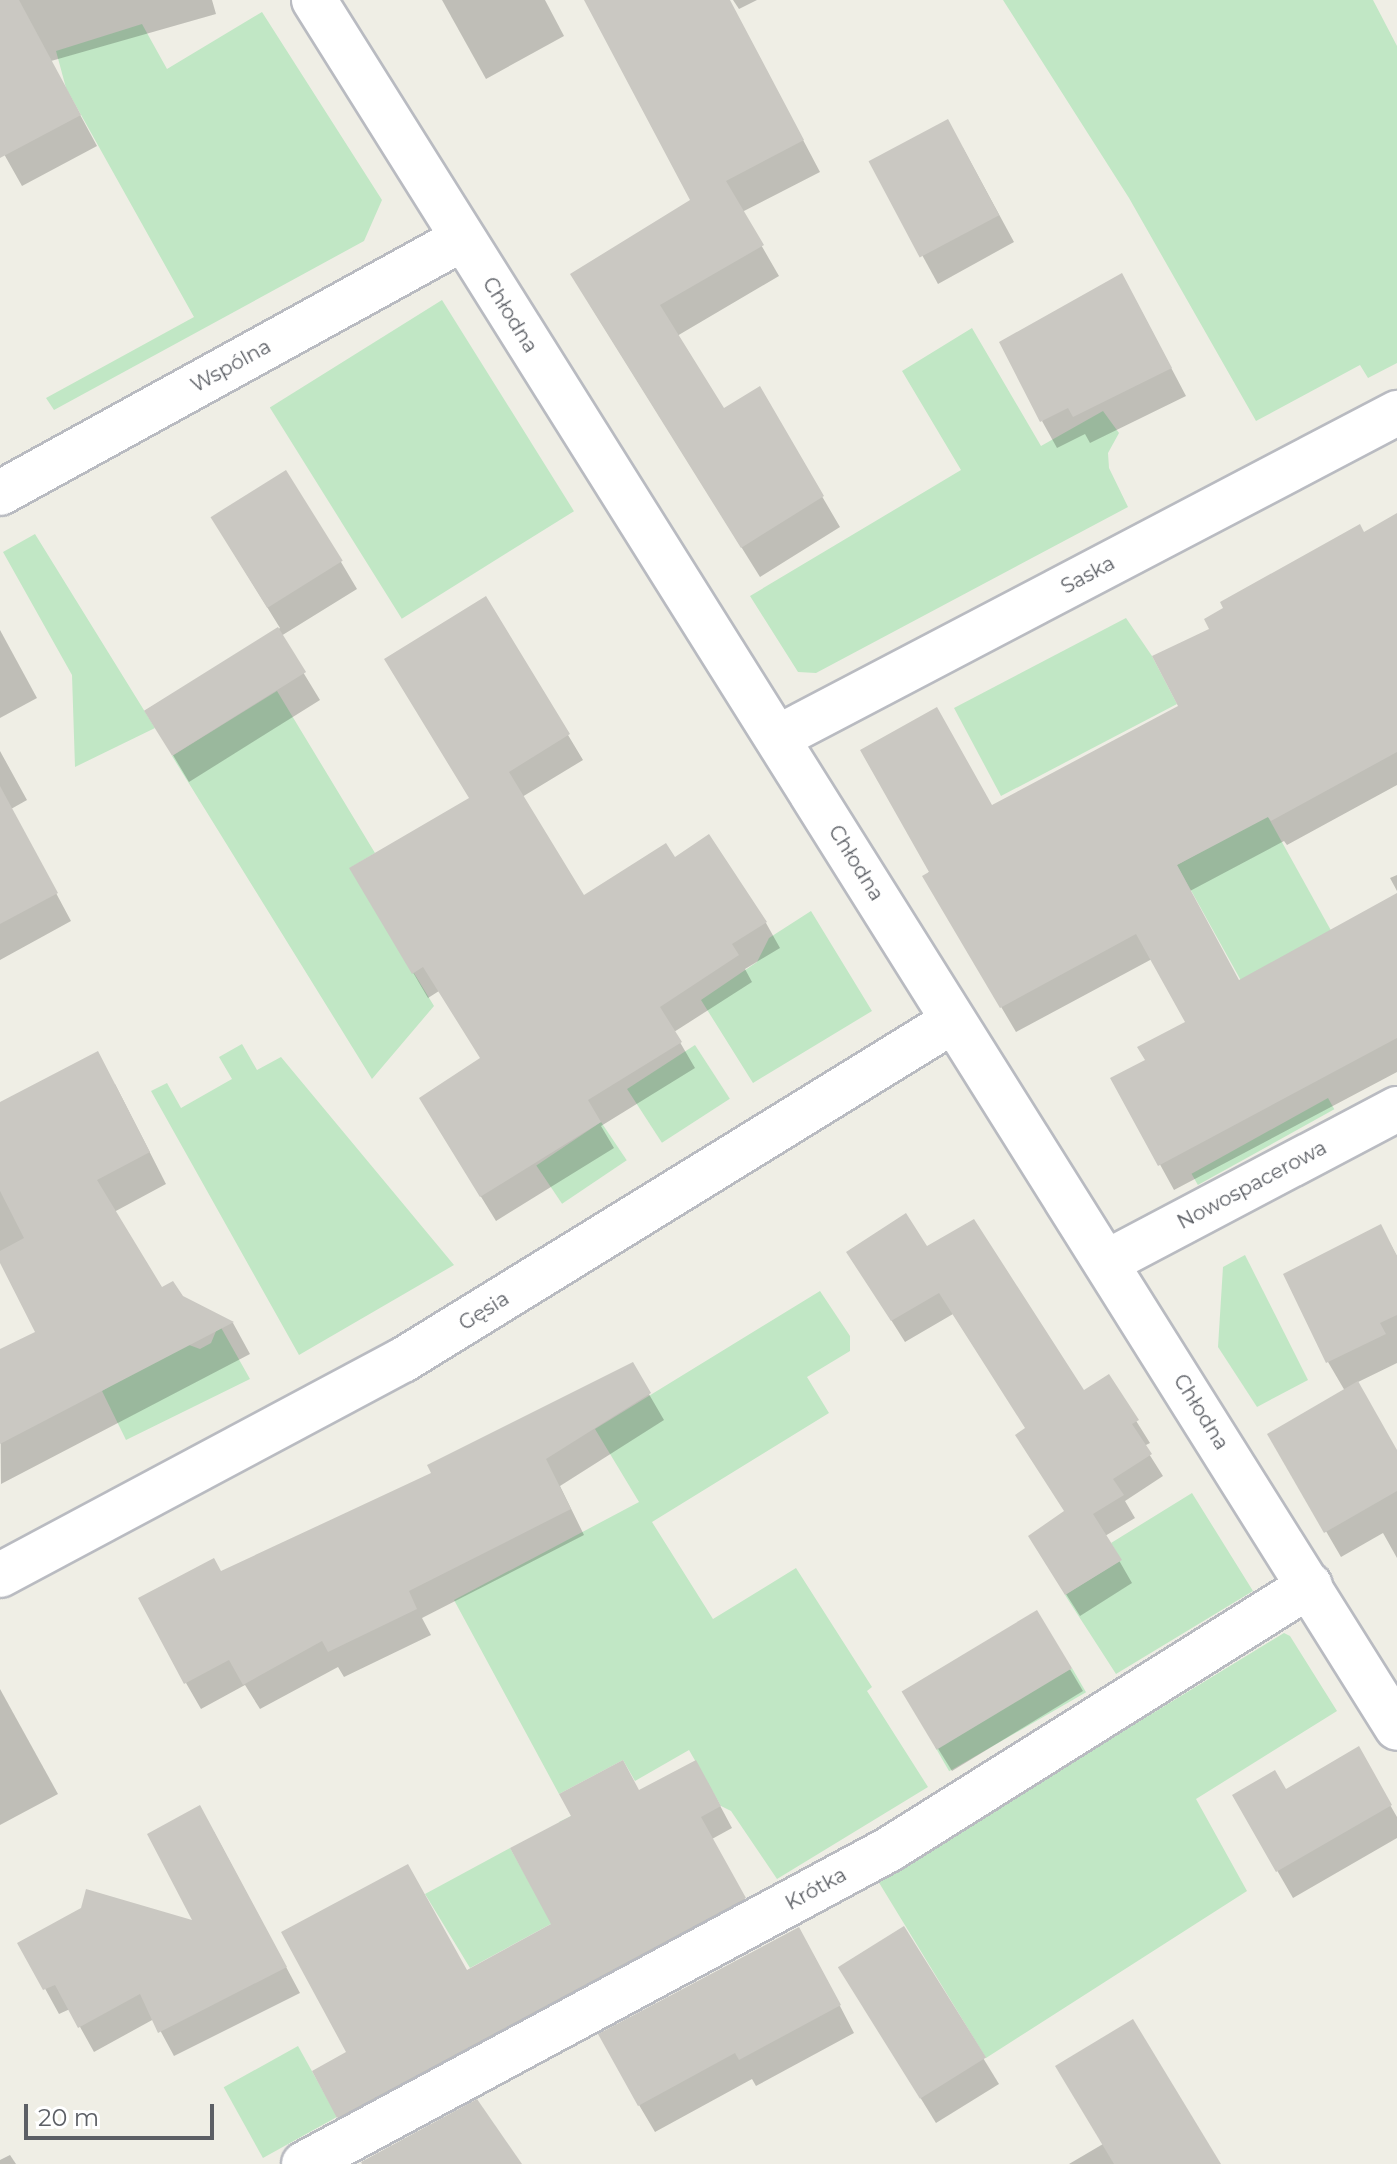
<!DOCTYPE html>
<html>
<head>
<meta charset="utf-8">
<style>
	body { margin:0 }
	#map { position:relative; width:1397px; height:2164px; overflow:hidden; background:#efeee5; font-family:Montserrat,sans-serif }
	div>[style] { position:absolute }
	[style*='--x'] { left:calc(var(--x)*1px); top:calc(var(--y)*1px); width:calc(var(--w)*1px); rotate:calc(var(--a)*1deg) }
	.green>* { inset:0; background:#c1e7c5; transform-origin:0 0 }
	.shadow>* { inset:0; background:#0003 }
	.building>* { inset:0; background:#cac8c2; transform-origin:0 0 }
	.roads { filter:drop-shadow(2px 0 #b9bbc1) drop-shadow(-2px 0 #b9bbc1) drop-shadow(0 2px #b9bbc1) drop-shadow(0 -2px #b9bbc1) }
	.minor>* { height:44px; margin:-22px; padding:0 22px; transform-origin:22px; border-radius:22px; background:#fff }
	span { translate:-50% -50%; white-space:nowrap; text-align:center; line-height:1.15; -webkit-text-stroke:7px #fff; paint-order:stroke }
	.street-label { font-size:20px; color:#5c5f65 }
	.scale { position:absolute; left:24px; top:2104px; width:190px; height:36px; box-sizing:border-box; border:4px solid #5c5f65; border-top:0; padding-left:10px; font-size:24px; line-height:28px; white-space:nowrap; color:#5c5f65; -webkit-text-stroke:6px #fff; paint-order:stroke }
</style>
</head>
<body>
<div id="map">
	<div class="green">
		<i style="clip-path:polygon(1003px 0,1373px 0,1397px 46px,1397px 363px,1368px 378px,1360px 365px,1256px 421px,1129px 198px)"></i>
		<i style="clip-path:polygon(262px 12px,382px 200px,364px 241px,54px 410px,46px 398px,194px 317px,66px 88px,56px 51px,142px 24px,167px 69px)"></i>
		<i style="left:442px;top:300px;width:249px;height:203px;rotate:58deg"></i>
		<i style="clip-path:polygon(972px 328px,1041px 446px,1103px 411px,1119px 433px,1108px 453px,1109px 468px,1128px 507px,816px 673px,798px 672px,750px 596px,961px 470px,902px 371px)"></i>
		<i style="clip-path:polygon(35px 534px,155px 728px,75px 767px,72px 675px,3px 552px)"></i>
		<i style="clip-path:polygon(1126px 618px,1152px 656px,1177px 704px,1001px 796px,954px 708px)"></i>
		<i style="clip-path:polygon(277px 691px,375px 853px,350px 868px,434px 1006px,372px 1079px,172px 756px)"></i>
		<i style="left:1267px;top:815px;width:132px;height:103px;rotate:61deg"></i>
		<i style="clip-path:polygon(811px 911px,872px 1011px,753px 1083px,701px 1000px,757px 962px,769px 938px)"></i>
		<i style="clip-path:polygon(242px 1044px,257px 1070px,281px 1057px,454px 1265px,299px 1355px,151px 1091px,167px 1083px,181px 1108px,232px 1079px,219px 1057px)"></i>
		<i style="left:695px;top:1045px;width:64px;height:81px;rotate:57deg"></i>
		<i style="left:1328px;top:1098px;width:13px;height:156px;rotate:61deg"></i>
		<i style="left:601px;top:1122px;width:46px;height:78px;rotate:56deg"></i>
		<i style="clip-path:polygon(1245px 1255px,1308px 1380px,1257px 1407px,1218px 1347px,1223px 1267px)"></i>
		<i style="clip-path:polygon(820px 1291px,850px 1336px,850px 1351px,807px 1377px,829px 1413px,652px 1522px,713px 1619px,796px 1568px,872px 1687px,867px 1691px,928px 1787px,777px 1879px,731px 1811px,721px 1806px,689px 1750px,635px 1781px,623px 1760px,559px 1794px,454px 1600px,639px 1502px,595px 1429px)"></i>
		<i style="clip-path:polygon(219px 1324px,250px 1379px,126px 1440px,102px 1391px,181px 1342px,200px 1349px,211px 1343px)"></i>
		<i style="clip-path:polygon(1192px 1493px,1253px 1591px,1116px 1674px,1065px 1595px,1121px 1560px,1111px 1543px)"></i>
		<i style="clip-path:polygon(1284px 1633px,1290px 1636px,1337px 1711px,1196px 1799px,1247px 1891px,986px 2058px,878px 1881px)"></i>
		<i style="left:1072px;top:1668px;width:28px;height:158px;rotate:60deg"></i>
		<i style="clip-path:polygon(571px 1816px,645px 1951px,593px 1979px,560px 1919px,470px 1968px,425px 1894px,510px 1848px,528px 1880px,576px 1854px,559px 1822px)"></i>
		<i style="left:298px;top:2046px;width:81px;height:85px;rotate:61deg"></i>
	</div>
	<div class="shadow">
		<i style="clip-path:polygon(0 0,212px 0,216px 14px,51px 61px,97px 146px,22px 186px,0 147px)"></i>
		<i style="clip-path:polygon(442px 0,545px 0,564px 36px,486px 79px)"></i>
		<i style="clip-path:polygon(674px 0,729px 0,820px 172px,742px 212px,779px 276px,677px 336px,723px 410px,759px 389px,840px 527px,760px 577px,590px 305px,692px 200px)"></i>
		<i style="clip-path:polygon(733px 0,757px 0,739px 9px)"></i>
		<i style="clip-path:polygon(963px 148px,1014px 242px,938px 284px,872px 164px)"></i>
		<i style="clip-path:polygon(1137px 303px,1186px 396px,1090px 443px,1085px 434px,1057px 448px,1042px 421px)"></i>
		<i style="clip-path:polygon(1364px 535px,1397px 551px,1397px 785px,1287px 845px,1284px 841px,1190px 891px,1239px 982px,1397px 896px,1397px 1072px,1174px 1190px,1113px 1079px,1148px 1061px,1187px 1023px,1152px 959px,1016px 1032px,924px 877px,991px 808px,1181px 707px,1212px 629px)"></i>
		<i style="clip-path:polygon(228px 544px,341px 562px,357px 589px,281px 636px,320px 700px,189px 782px,146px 710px,280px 628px)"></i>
		<i style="clip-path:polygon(0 630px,37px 698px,0 718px)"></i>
		<i style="clip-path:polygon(401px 685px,568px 735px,583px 760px,522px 797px,584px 898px,675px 860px,766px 923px,780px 948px,745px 969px,752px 982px,674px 1032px,695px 1068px,601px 1126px,614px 1148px,496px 1221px,436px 1124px,482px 1059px,439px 991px,428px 998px,352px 869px,471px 799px)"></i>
		<i style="clip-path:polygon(0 751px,27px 800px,11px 809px,71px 921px,0 960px)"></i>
		<i style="clip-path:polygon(1397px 875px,1397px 891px,1390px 878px)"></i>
		<i style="clip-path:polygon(115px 1084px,166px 1184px,114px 1212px,161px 1289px,233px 1323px,250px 1354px,1px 1484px,0 1352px,38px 1333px,0 1259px,0 1104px)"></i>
		<i style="clip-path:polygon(1381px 1227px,1397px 1256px,1397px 1363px,1356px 1383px,1397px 1453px,1397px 1558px,1383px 1533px,1341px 1557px,1270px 1435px,1345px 1391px,1328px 1362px)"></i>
		<i style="clip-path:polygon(926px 1249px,1084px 1393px,1108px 1376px,1150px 1443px,1144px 1446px,1163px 1476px,1125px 1501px,1135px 1518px,1105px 1536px,1132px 1583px,1080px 1616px,1043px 1558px,1066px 1512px,1027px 1429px,953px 1314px,905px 1342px,862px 1274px)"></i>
		<i style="clip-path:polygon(632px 1365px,664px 1420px,560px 1486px,584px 1535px,422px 1618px,431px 1635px,344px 1677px,338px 1667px,260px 1709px,245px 1685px,201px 1709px,186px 1683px,220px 1573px,434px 1474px)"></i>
		<i style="clip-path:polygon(1036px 1612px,1083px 1691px,952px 1771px,917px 1715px)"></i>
		<i style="clip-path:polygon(0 1689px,58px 1794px,0 1825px)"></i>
		<i style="clip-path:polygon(1358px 1749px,1397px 1817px,1397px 1838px,1293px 1898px,1234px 1796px,1285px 1791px)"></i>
		<i style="clip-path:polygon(708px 1783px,732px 1828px,712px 1839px,756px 1920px,351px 2138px,339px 2117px,349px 2053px,467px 1972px,554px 1925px,639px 1792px)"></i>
		<i style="clip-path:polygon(214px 1832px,300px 1993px,174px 2056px,154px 2019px,94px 2052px,70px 2009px,59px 2014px,20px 1943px,196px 1923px)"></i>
		<i style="clip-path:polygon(904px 1929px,999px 2084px,936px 2123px,856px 1994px)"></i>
		<i style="clip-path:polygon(814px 1956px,854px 2033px,756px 2086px,752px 2079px,655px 2132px,639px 2105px)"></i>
		<i style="clip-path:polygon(1103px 2144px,1219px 2164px,1069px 2164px)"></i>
		<i style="clip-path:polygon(10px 2155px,16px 2164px,0 2164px,0 2160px)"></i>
	</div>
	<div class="building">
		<i style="clip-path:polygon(0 0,19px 0,81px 115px,0 158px)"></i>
		<i style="clip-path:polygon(584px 0,730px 0,804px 140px,726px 181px,764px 245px,660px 305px,724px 408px,760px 386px,824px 496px,741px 548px,570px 274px,690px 200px)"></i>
		<i style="left:948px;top:119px;width:109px;height:90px;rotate:62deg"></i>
		<i style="clip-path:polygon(1122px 273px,1172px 368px,1073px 417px,1068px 408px,1040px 422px,999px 342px)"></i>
		<i style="left:286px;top:470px;width:107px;height:89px;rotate:58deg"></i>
		<i style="clip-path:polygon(1397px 513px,1397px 752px,1271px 821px,1268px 817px,1177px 865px,1239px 980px,1397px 893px,1397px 1038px,1158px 1166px,1110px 1078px,1145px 1060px,1137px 1047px,1185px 1022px,1136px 934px,1000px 1008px,922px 876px,929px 872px,860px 750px,937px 707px,992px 805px,1178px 706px,1152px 656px,1209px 629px,1204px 619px,1223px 608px,1220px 602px,1360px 524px,1364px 532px)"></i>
		<i style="clip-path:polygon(486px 596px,570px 734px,509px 772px,584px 895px,666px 843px,675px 857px,709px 834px,767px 922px,732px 944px,739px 955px,660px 1007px,682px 1042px,588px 1100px,601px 1122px,480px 1197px,419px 1098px,480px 1058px,423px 967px,412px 974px,349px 868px,469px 798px,384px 659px)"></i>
		<i style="left:278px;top:627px;width:53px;height:158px;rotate:58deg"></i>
		<i style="clip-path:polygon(0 786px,58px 893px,0 924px)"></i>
		<i style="clip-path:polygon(98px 1051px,150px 1152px,97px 1180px,162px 1287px,173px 1281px,183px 1296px,234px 1322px,0 1444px,0 1349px,35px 1332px,0 1263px,0 1251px,24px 1238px,0 1191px,0 1102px)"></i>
		<i style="clip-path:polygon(906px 1213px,927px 1246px,974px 1219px,1084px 1390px,1109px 1374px,1139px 1420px,1132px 1424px,1152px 1454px,1113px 1479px,1124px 1495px,1093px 1514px,1122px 1560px,1065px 1595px,1028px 1536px,1064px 1511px,1015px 1435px,1025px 1428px,939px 1293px,891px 1321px,846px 1252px)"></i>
		<i style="clip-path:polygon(1381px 1224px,1397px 1256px,1397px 1315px,1380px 1323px,1386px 1334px,1326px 1363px,1283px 1274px)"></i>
		<i style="clip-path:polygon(633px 1362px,651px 1393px,546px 1459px,571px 1509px,409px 1591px,417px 1609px,328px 1652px,322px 1641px,243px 1685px,229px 1660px,184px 1684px,138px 1598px,214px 1558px,221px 1571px,431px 1473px,427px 1465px)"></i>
		<i style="clip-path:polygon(1358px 1381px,1397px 1450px,1397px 1491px,1324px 1533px,1267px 1434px)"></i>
		<i style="left:1037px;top:1610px;width:68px;height:158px;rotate:59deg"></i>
		<i style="clip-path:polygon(1359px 1746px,1392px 1805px,1276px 1872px,1232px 1795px,1275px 1770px,1286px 1789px)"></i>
		<i style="clip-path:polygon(623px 1760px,639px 1790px,696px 1760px,721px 1806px,701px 1817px,746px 1898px,337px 2118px,312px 2071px,346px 2052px,281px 1932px,408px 1864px,467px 1970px,551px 1924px,510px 1848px,571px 1816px,559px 1794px)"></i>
		<i style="clip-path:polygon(200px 1805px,287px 1967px,158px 2033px,140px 1994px,78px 2028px,55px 1985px,43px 1990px,17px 1943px,81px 1908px,86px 1889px,192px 1920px,147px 1834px)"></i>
		<i style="left:904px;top:1926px;width:155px;height:78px;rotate:58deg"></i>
		<i style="clip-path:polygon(799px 1927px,841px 2005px,739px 2060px,735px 2053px,638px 2106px,598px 2034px)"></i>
		<i style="clip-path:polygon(1133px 2019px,1221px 2164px,1114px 2164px,1055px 2066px)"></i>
		<i style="clip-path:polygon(477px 2099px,522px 2164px,362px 2164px,361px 2162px)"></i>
	</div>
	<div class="roads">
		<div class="minor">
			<i style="--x:314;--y:0;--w:2039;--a:57.92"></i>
			<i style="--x:0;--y:493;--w:527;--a:-28.8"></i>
			<i style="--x:779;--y:737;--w:698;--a:-27.67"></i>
			<i style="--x:1107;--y:1262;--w:328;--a:-27.8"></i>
			<i style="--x:0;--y:1575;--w:457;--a:-28.1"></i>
			<i style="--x:403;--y:1360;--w:646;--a:-31.65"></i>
			<i style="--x:304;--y:2164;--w:663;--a:-28.27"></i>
			<i style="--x:888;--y:1850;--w:498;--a:-32.1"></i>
		</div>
	</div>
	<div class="street-label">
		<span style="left:510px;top:315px;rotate:58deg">Chłodna</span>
		<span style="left:231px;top:366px;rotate:-29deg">Wspólna</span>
		<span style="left:1088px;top:575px;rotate:-28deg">Saska</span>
		<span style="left:856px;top:863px;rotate:58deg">Chłodna</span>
		<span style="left:1252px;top:1185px;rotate:-28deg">Nowospacerowa</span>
		<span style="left:484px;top:1311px;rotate:-32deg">Gęsia</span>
		<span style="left:1201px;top:1412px;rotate:58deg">Chłodna</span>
		<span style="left:816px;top:1889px;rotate:-29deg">Krótka</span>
	</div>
	<div class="scale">20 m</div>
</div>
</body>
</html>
